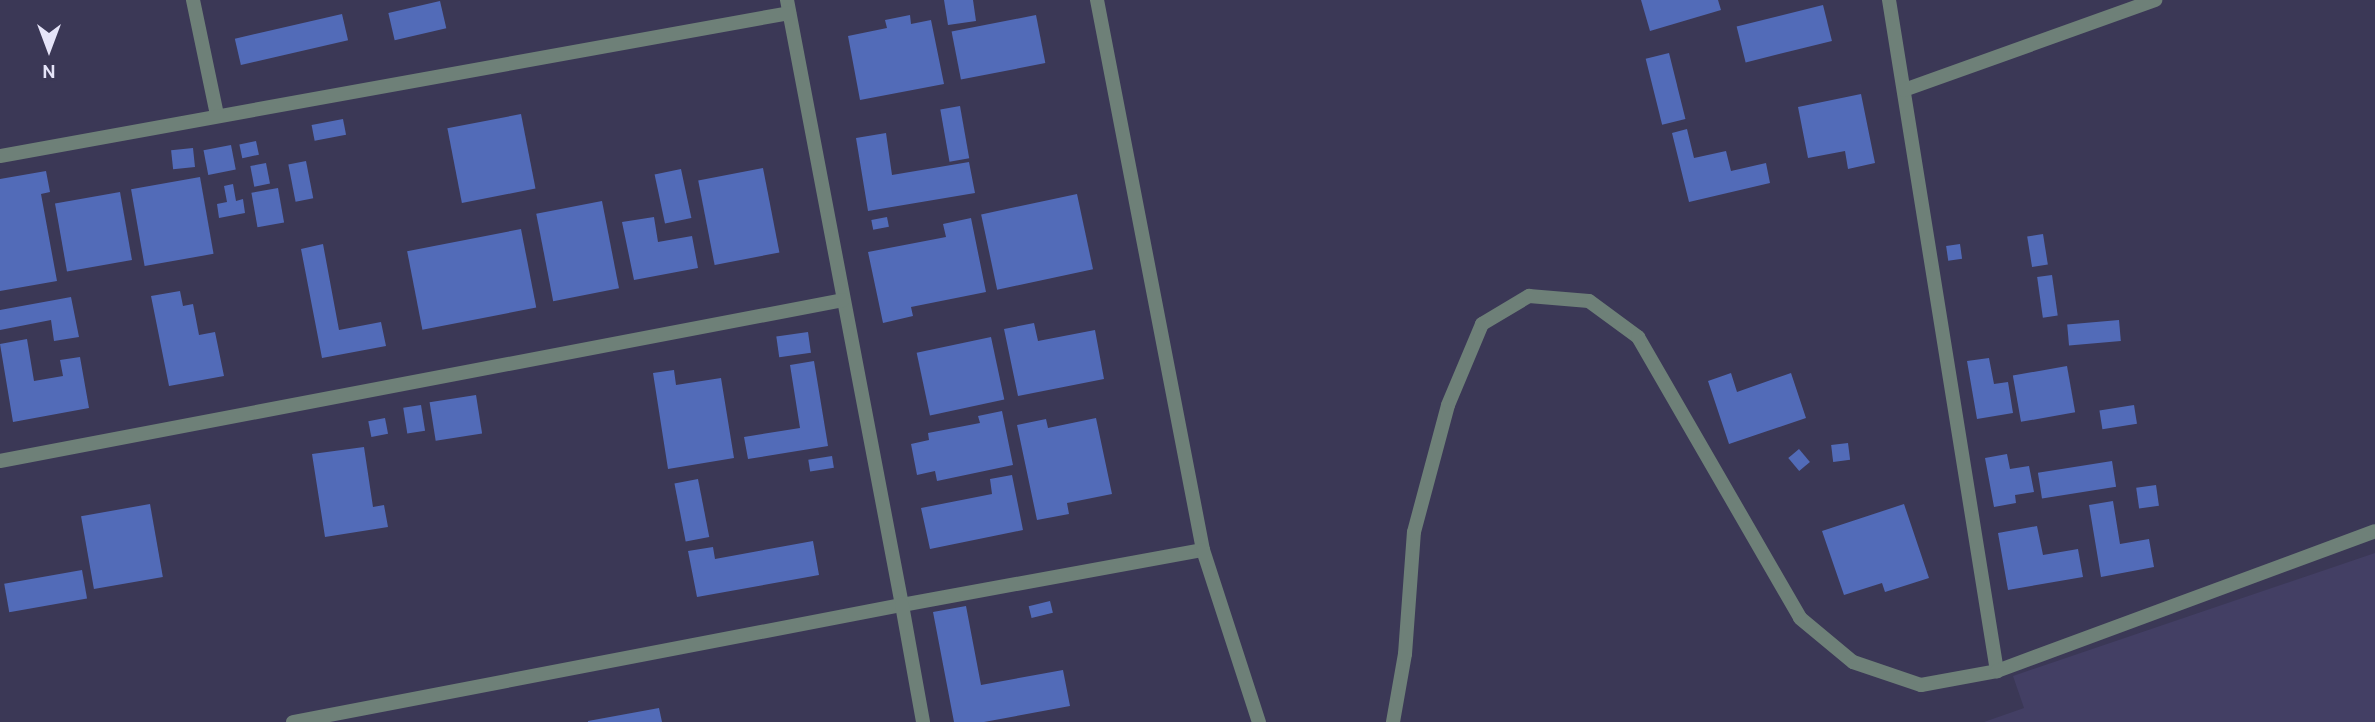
<!DOCTYPE html>
<html>
<head>
<meta charset="utf-8">
<style>
	body { margin:0 }
	#map { position:relative; width:2375px; height:722px; overflow:hidden; background:#3b3856; font-family:Overpass,sans-serif }
	div>[style] { position:absolute }
	[style*='--x'] { left:calc(var(--x)*1px); top:calc(var(--y)*1px); width:calc(var(--w)*1px); rotate:calc(var(--a)*1deg) }
	.built>* { inset:0; background:#433f64 }
	.building>* { inset:0; background:#526bb8; transform-origin:0 0 }
	.street>* { height:14px; margin:-7px; padding:0 7px; transform-origin:7px; border-radius:7px; background:#6e8078 }
	span { translate:-50% -50%; white-space:nowrap; text-align:center; line-height:1.15; -webkit-text-stroke:6px #3b3856; paint-order:stroke }
	.north { position:absolute; left:14px; top:14px; width:70px; height:70px; -webkit-text-stroke:5px #3b3856; paint-order:stroke; rotate:180deg; font-size:19px; font-weight:700; line-height:28px; text-align:center; color:#e5e4f8 }
	.north::after { content:''; display:block; margin:auto; width:24px; height:32px; background:#e5e4f8; clip-path:polygon(50% 0,100% 100%,50% 72%,0 100%) }
</style>
</head>
<body>
<div id="map">
	<div class="built">
		<i style="clip-path:polygon(2375px 553px,2375px 722px,1984px 722px,2024px 708px,2013px 676px)"></i>
	</div>
	<div class="building">
		<i style="clip-path:polygon(944px 0,973px 0,976px 21px,948px 25px)"></i>
		<i style="clip-path:polygon(1641px 0,1718px 0,1721px 10px,1650px 31px)"></i>
		<i style="left:440px;top:1px;width:28px;height:53px;rotate:77deg"></i>
		<i style="left:1823px;top:5px;width:37px;height:89px;rotate:76deg"></i>
		<i style="left:342px;top:14px;width:27px;height:110px;rotate:77deg"></i>
		<i style="clip-path:polygon(910px 15px,911px 24px,931px 20px,944px 84px,860px 100px,848px 36px,887px 28px,885px 20px)"></i>
		<i style="left:1036px;top:15px;width:49px;height:86px;rotate:79deg"></i>
		<i style="left:1669px;top:53px;width:68px;height:24px;rotate:76deg"></i>
		<i style="clip-path:polygon(1861px 94px,1875px 163px,1848px 169px,1845px 151px,1808px 158px,1798px 107px)"></i>
		<i style="left:960px;top:106px;width:53px;height:20px;rotate:80deg"></i>
		<i style="left:521px;top:114px;width:76px;height:75px;rotate:79deg"></i>
		<i style="left:343px;top:119px;width:16px;height:32px;rotate:79deg"></i>
		<i style="clip-path:polygon(1687px 129px,1694px 158px,1726px 151px,1731px 171px,1766px 163px,1770px 183px,1689px 202px,1672px 133px)"></i>
		<i style="clip-path:polygon(886px 133px,892px 175px,969px 162px,975px 193px,868px 211px,856px 138px)"></i>
		<i style="left:256px;top:141px;width:14px;height:17px;rotate:78deg"></i>
		<i style="left:231px;top:145px;width:25px;height:28px;rotate:79deg"></i>
		<i style="left:193px;top:148px;width:19px;height:22px;rotate:84deg"></i>
		<i style="left:306px;top:161px;width:38px;height:18px;rotate:79deg"></i>
		<i style="left:266px;top:163px;width:21px;height:16px;rotate:79deg"></i>
		<i style="left:763px;top:168px;width:86px;height:66px;rotate:79deg"></i>
		<i style="left:681px;top:169px;width:50px;height:27px;rotate:78deg"></i>
		<i style="clip-path:polygon(46px 171px,50px 192px,41px 194px,57px 281px,0 291px,0 179px)"></i>
		<i style="left:200px;top:177px;width:78px;height:70px;rotate:80deg"></i>
		<i style="clip-path:polygon(233px 184px,236px 201px,243px 199px,245px 213px,219px 218px,217px 204px,227px 202px,224px 186px)"></i>
		<i style="left:278px;top:188px;width:35px;height:27px;rotate:80deg"></i>
		<i style="left:120px;top:192px;width:69px;height:66px;rotate:80deg"></i>
		<i style="left:1077px;top:194px;width:77px;height:98px;rotate:78deg"></i>
		<i style="left:602px;top:201px;width:89px;height:67px;rotate:79deg"></i>
		<i style="clip-path:polygon(654px 217px,658px 242px,692px 236px,698px 268px,634px 280px,622px 222px)"></i>
		<i style="left:887px;top:217px;width:10px;height:16px;rotate:79deg"></i>
		<i style="clip-path:polygon(971px 218px,986px 292px,911px 307px,913px 316px,883px 323px,868px 252px,946px 237px,943px 224px)"></i>
		<i style="left:521px;top:229px;width:80px;height:116px;rotate:79deg"></i>
		<i style="left:2043px;top:234px;width:31px;height:16px;rotate:81deg"></i>
		<i style="clip-path:polygon(323px 244px,339px 330px,381px 322px,386px 346px,322px 358px,301px 249px)"></i>
		<i style="left:1960px;top:244px;width:15px;height:14px;rotate:82deg"></i>
		<i style="left:2052px;top:275px;width:41px;height:15px;rotate:82deg"></i>
		<i style="clip-path:polygon(180px 291px,183px 306px,193px 304px,199px 335px,215px 332px,224px 376px,169px 386px,151px 296px)"></i>
		<i style="clip-path:polygon(71px 297px,79px 337px,54px 341px,51px 320px,0 330px,0 310px)"></i>
		<i style="left:2119px;top:320px;width:21px;height:52px;rotate:85deg"></i>
		<i style="clip-path:polygon(1034px 323px,1038px 341px,1095px 330px,1104px 379px,1018px 396px,1004px 329px)"></i>
		<i style="left:808px;top:332px;width:21px;height:32px;rotate:82deg"></i>
		<i style="left:991px;top:337px;width:64px;height:76px;rotate:78deg"></i>
		<i style="clip-path:polygon(27px 339px,34px 381px,63px 376px,60px 360px,80px 357px,89px 408px,13px 422px,0 344px)"></i>
		<i style="clip-path:polygon(1989px 358px,1994px 384px,2008px 382px,2013px 413px,1977px 419px,1967px 361px)"></i>
		<i style="clip-path:polygon(814px 361px,828px 446px,748px 459px,744px 437px,800px 428px,790px 365px)"></i>
		<i style="left:2067px;top:366px;width:47px;height:55px;rotate:80deg"></i>
		<i style="clip-path:polygon(674px 370px,676px 385px,721px 378px,734px 458px,668px 469px,653px 373px)"></i>
		<i style="clip-path:polygon(1731px 373px,1737px 392px,1791px 373px,1806px 418px,1729px 444px,1708px 381px)"></i>
		<i style="left:476px;top:395px;width:39px;height:47px;rotate:81deg"></i>
		<i style="left:421px;top:405px;width:26px;height:18px;rotate:81deg"></i>
		<i style="left:2134px;top:405px;width:19px;height:35px;rotate:81deg"></i>
		<i style="clip-path:polygon(1002px 411px,1013px 465px,937px 481px,935px 471px,917px 475px,911px 444px,929px 440px,928px 433px,980px 423px,978px 416px)"></i>
		<i style="left:385px;top:418px;width:16px;height:17px;rotate:79deg"></i>
		<i style="clip-path:polygon(1096px 418px,1112px 494px,1067px 503px,1069px 514px,1037px 520px,1017px 425px,1046px 419px,1048px 428px)"></i>
		<i style="left:1848px;top:443px;width:17px;height:17px;rotate:83deg"></i>
		<i style="clip-path:polygon(364px 447px,373px 507px,384px 505px,388px 527px,325px 537px,312px 454px)"></i>
		<i style="left:1799px;top:449px;width:17px;height:14px;rotate:50deg"></i>
		<i style="clip-path:polygon(2007px 454px,2010px 469px,2029px 466px,2034px 492px,2015px 495px,2016px 503px,1994px 507px,1985px 458px)"></i>
		<i style="left:832px;top:456px;width:12px;height:24px;rotate:81deg"></i>
		<i style="left:2112px;top:461px;width:26px;height:75px;rotate:81deg"></i>
		<i style="clip-path:polygon(1012px 475px,1023px 530px,930px 549px,921px 508px,992px 494px,990px 479px)"></i>
		<i style="left:698px;top:479px;width:59px;height:24px;rotate:79deg"></i>
		<i style="left:2156px;top:485px;width:21px;height:20px;rotate:82deg"></i>
		<i style="clip-path:polygon(2113px 501px,2120px 544px,2149px 539px,2154px 567px,2101px 577px,2089px 505px)"></i>
		<i style="left:150px;top:504px;width:74px;height:70px;rotate:80deg"></i>
		<i style="clip-path:polygon(1904px 504px,1929px 578px,1885px 592px,1882px 583px,1844px 595px,1822px 531px)"></i>
		<i style="clip-path:polygon(2037px 526px,2043px 555px,2078px 549px,2083px 577px,2008px 590px,1998px 533px)"></i>
		<i style="clip-path:polygon(813px 541px,819px 575px,697px 597px,688px 551px,713px 547px,715px 559px)"></i>
		<i style="left:82px;top:570px;width:29px;height:79px;rotate:80deg"></i>
		<i style="left:1050px;top:601px;width:12px;height:22px;rotate:76deg"></i>
		<i style="clip-path:polygon(966px 606px,981px 685px,1063px 670px,1070px 706px,984px 722px,954px 722px,933px 612px)"></i>
		<i style="clip-path:polygon(659px 708px,662px 722px,588px 722px,588px 721px)"></i>
	</div>
	<div class="street">
		<i style="--x:193;--y:0;--w:117;--a:78.2"></i>
		<i style="--x:787;--y:0;--w:616;--a:79.24"></i>
		<i style="--x:902;--y:605;--w:306;--a:-10.4"></i>
		<i style="--x:1097;--y:0;--w:560;--a:79.09"></i>
		<i style="--x:1203;--y:550;--w:181;--a:72"></i>
		<i style="--x:1889;--y:0;--w:680;--a:80.86"></i>
		<i style="--x:1904;--y:90;--w:267;--a:-19.7"></i>
		<i style="--x:0;--y:156;--w:802;--a:-10.27"></i>
		<i style="--x:0;--y:461;--w:858;--a:-10.81"></i>
		<i style="--x:293;--y:722;--w:620;--a:-10.88"></i>
		<i style="--x:902;--y:605;--w:119;--a:79.8"></i>
		<i style="--x:1393;--y:722;--w:69;--a:-80"></i>
		<i style="--x:1405;--y:654;--w:122;--a:-85.8"></i>
		<i style="--x:1414;--y:532;--w:131;--a:-75"></i>
		<i style="--x:1448;--y:405;--w:88;--a:-67.2"></i>
		<i style="--x:1482;--y:324;--w:55;--a:-30.8"></i>
		<i style="--x:1529;--y:296;--w:60;--a:4.8"></i>
		<i style="--x:1589;--y:301;--w:61;--a:36.3"></i>
		<i style="--x:1638;--y:337;--w:324;--a:60"></i>
		<i style="--x:1800;--y:618;--w:69;--a:39.7"></i>
		<i style="--x:1853;--y:662;--w:72;--a:18.7"></i>
		<i style="--x:1921;--y:685;--w:77;--a:-10.4"></i>
		<i style="--x:1997;--y:671;--w:403;--a:-20.3"></i>
	</div>
	<div class="north">N</div>
</div>
</body>
</html>
